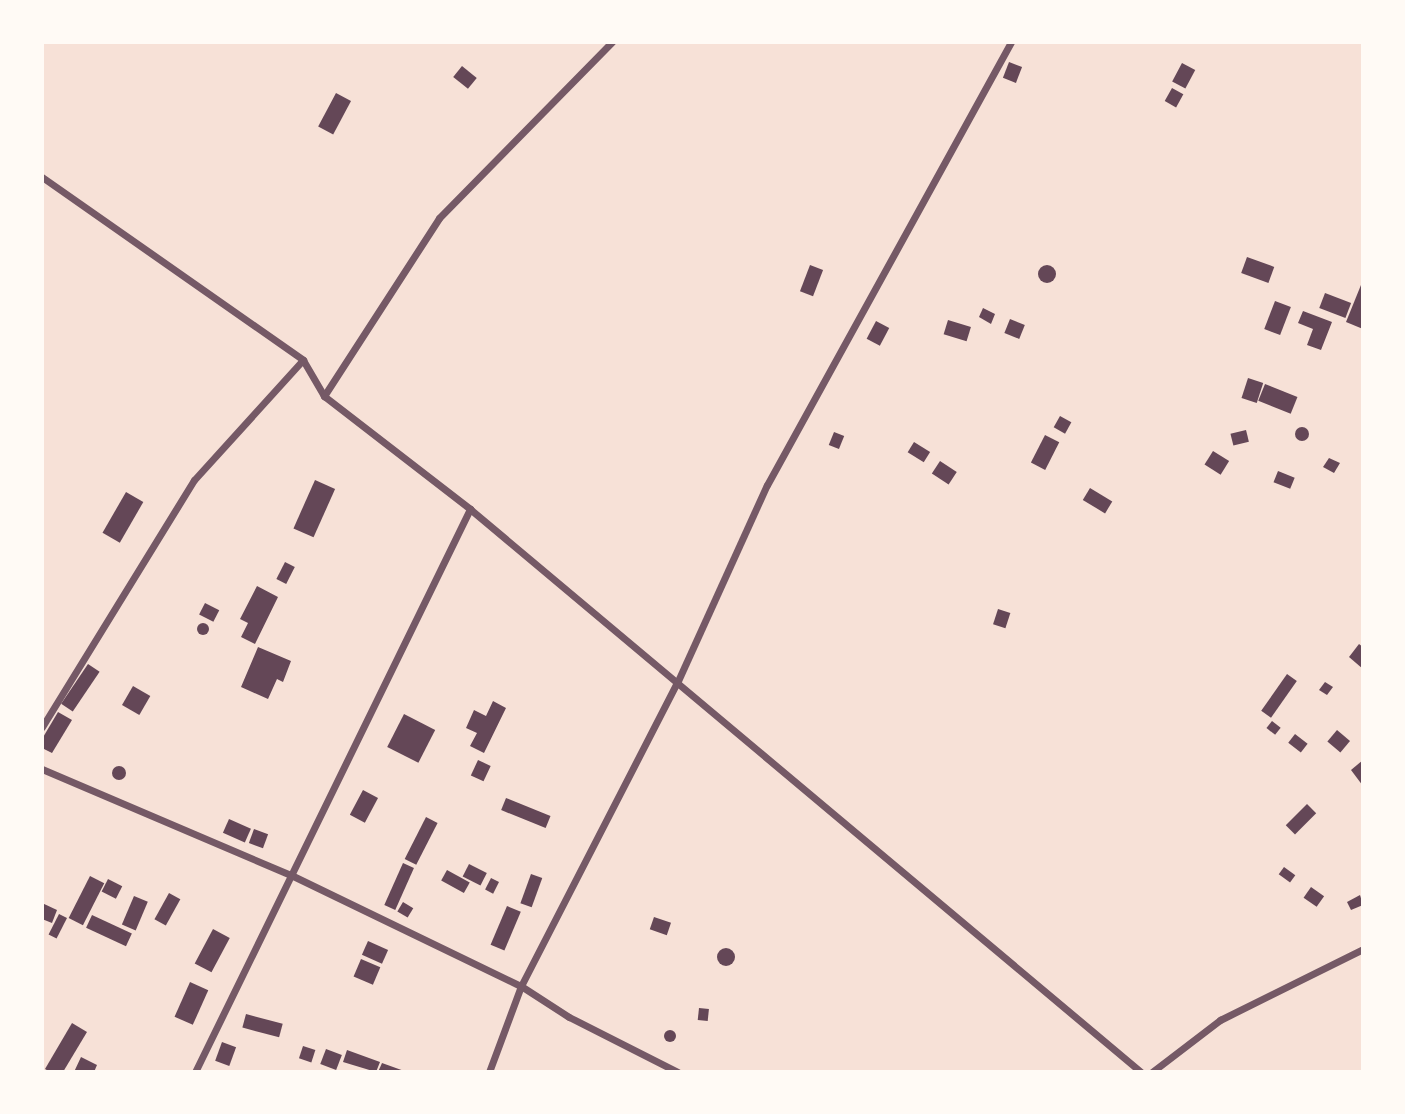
<!DOCTYPE html>
<html>
<head>
<meta charset="utf-8">
<style>
	body { margin:0 }
	#map { position:relative; width:1405px; height:1114px; overflow:hidden; background:#f7e1d7; font-family:Quicksand,sans-serif }
	div>[style] { position:absolute }
	[style*='--x'] { left:calc(var(--x)*1px); top:calc(var(--y)*1px); width:calc(var(--w)*1px); rotate:calc(var(--a)*1deg) }
	.building>* { inset:0; background:#644757; transform-origin:0 0 }
	.round { border-radius:50% }
	.minor>* { height:7px; margin:-3.5px; padding:0 3.5px; transform-origin:3.5px; border-radius:3.5px; background:#755966 }
	span { translate:-50% -50%; white-space:nowrap; text-align:center; line-height:1.15; -webkit-text-stroke:7px #fffaf5; paint-order:stroke }
	.frame { position:absolute; inset:0; border:44px solid #fffaf5; pointer-events:none }
</style>
</head>
<body>
<div id="map">
	<div class="building">
		<i style="left:1009px;top:62px;width:14px;height:17px;rotate:21deg"></i>
		<i style="left:1182px;top:63px;width:15px;height:21px;rotate:28deg"></i>
		<i style="left:462px;top:66px;width:19px;height:14px;rotate:39deg"></i>
		<i style="left:1172px;top:88px;width:13px;height:15px;rotate:29deg"></i>
		<i style="left:336px;top:93px;width:17px;height:38px;rotate:28deg"></i>
		<i style="left:1247px;top:257px;width:29px;height:17px;rotate:20deg"></i>
		<i class="round" style="left:1038px;top:265px;width:18px;height:18px"></i>
		<i style="left:810px;top:265px;width:14px;height:28px;rotate:21deg"></i>
		<i style="clip-path:polygon(1363px 280px,1363px 329px,1346px 322px)"></i>
		<i style="left:1325px;top:293px;width:28px;height:16px;rotate:21deg"></i>
		<i style="left:1275px;top:301px;width:17px;height:30px;rotate:21deg"></i>
		<i style="clip-path:polygon(983px 308px,995px 314px,991px 324px,979px 317px)"></i>
		<i style="clip-path:polygon(1303px 311px,1332px 322px,1321px 350px,1307px 345px,1313px 329px,1298px 323px)"></i>
		<i style="left:1010px;top:319px;width:16px;height:15px;rotate:22deg"></i>
		<i style="left:948px;top:320px;width:24px;height:15px;rotate:17deg"></i>
		<i style="left:876px;top:321px;width:15px;height:20px;rotate:28deg"></i>
		<i style="left:1248px;top:378px;width:16px;height:21px;rotate:18deg"></i>
		<i style="left:1265px;top:384px;width:35px;height:18px;rotate:22deg"></i>
		<i style="left:1060px;top:416px;width:13px;height:13px;rotate:29deg"></i>
		<i class="round" style="left:1295px;top:427px;width:14px;height:14px"></i>
		<i style="left:1246px;top:430px;width:12px;height:16px;rotate:76deg"></i>
		<i style="left:834px;top:432px;width:11px;height:14px;rotate:22deg"></i>
		<i style="left:1045px;top:435px;width:16px;height:31px;rotate:27deg"></i>
		<i style="left:914px;top:442px;width:19px;height:12px;rotate:32deg"></i>
		<i style="left:1213px;top:451px;width:19px;height:16px;rotate:32deg"></i>
		<i style="clip-path:polygon(1329px 458px,1340px 463px,1334px 473px,1323px 467px)"></i>
		<i style="left:940px;top:461px;width:20px;height:15px;rotate:33deg"></i>
		<i style="left:1278px;top:471px;width:18px;height:12px;rotate:22deg"></i>
		<i style="left:315px;top:480px;width:22px;height:53px;rotate:24deg"></i>
		<i style="left:1090px;top:488px;width:26px;height:14px;rotate:31deg"></i>
		<i style="left:126px;top:492px;width:20px;height:47px;rotate:30deg"></i>
		<i style="left:285px;top:562px;width:11px;height:19px;rotate:27deg"></i>
		<i style="clip-path:polygon(257px 586px,278px 597px,255px 644px,241px 637px,248px 623px,240px 619px)"></i>
		<i style="left:205px;top:603px;width:16px;height:13px;rotate:27deg"></i>
		<i style="left:998px;top:609px;width:13px;height:16px;rotate:18deg"></i>
		<i class="round" style="left:197px;top:623px;width:12px;height:12px"></i>
		<i style="clip-path:polygon(1359px 644px,1363px 647px,1363px 669px,1349px 657px)"></i>
		<i style="clip-path:polygon(258px 647px,291px 661px,283px 682px,277px 679px,268px 699px,241px 687px)"></i>
		<i style="left:88px;top:664px;width:14px;height:48px;rotate:34deg"></i>
		<i style="left:1287px;top:674px;width:12px;height:45px;rotate:35deg"></i>
		<i style="clip-path:polygon(1325px 682px,1333px 687px,1327px 695px,1319px 690px)"></i>
		<i style="left:133px;top:686px;width:20px;height:22px;rotate:30deg"></i>
		<i style="clip-path:polygon(493px 701px,506px 708px,484px 753px,470px 746px,477px 733px,466px 728px,474px 710px,486px 716px)"></i>
		<i style="clip-path:polygon(58px 712px,72px 720px,52px 753px,42px 748px,42px 739px)"></i>
		<i style="left:404px;top:714px;width:35px;height:37px;rotate:27deg"></i>
		<i style="left:1272px;top:721px;width:11px;height:9px;rotate:38deg"></i>
		<i style="left:1337px;top:730px;width:17px;height:15px;rotate:40deg"></i>
		<i style="left:1295px;top:734px;width:16px;height:11px;rotate:38deg"></i>
		<i style="left:478px;top:760px;width:14px;height:17px;rotate:25deg"></i>
		<i style="clip-path:polygon(1363px 760px,1363px 786px,1351px 770px)"></i>
		<i class="round" style="left:112px;top:766px;width:14px;height:14px"></i>
		<i style="left:363px;top:790px;width:17px;height:28px;rotate:28deg"></i>
		<i style="left:506px;top:798px;width:48px;height:13px;rotate:22deg"></i>
		<i style="left:1307px;top:804px;width:13px;height:30px;rotate:45deg"></i>
		<i style="left:426px;top:817px;width:13px;height:47px;rotate:27deg"></i>
		<i style="left:229px;top:819px;width:24px;height:15px;rotate:24deg"></i>
		<i style="left:254px;top:829px;width:15px;height:15px;rotate:20deg"></i>
		<i style="left:403px;top:863px;width:12px;height:46px;rotate:24deg"></i>
		<i style="left:469px;top:864px;width:20px;height:14px;rotate:27deg"></i>
		<i style="left:1284px;top:867px;width:14px;height:9px;rotate:36deg"></i>
		<i style="left:447px;top:870px;width:26px;height:12px;rotate:29deg"></i>
		<i style="left:531px;top:874px;width:12px;height:31px;rotate:20deg"></i>
		<i style="left:90px;top:876px;width:16px;height:47px;rotate:27deg"></i>
		<i style="left:491px;top:878px;width:9px;height:13px;rotate:27deg"></i>
		<i style="left:108px;top:879px;width:16px;height:14px;rotate:27deg"></i>
		<i style="left:1311px;top:887px;width:16px;height:13px;rotate:35deg"></i>
		<i style="left:169px;top:893px;width:13px;height:30px;rotate:29deg"></i>
		<i style="clip-path:polygon(1360px 895px,1363px 905px,1351px 910px,1347px 902px)"></i>
		<i style="left:134px;top:896px;width:15px;height:31px;rotate:23deg"></i>
		<i style="left:403px;top:902px;width:12px;height:11px;rotate:31deg"></i>
		<i style="clip-path:polygon(42px 903px,57px 910px,52px 923px,42px 919px)"></i>
		<i style="left:507px;top:906px;width:15px;height:42px;rotate:23deg"></i>
		<i style="left:59px;top:914px;width:9px;height:23px;rotate:27deg"></i>
		<i style="left:92px;top:915px;width:44px;height:14px;rotate:25deg"></i>
		<i style="left:654px;top:917px;width:18px;height:13px;rotate:19deg"></i>
		<i style="left:213px;top:929px;width:19px;height:39px;rotate:28deg"></i>
		<i style="left:368px;top:941px;width:22px;height:15px;rotate:24deg"></i>
		<i class="round" style="left:717px;top:948px;width:18px;height:18px"></i>
		<i style="left:361px;top:959px;width:21px;height:19px;rotate:23deg"></i>
		<i style="left:190px;top:982px;width:20px;height:38px;rotate:24deg"></i>
		<i style="left:699px;top:1008px;width:10px;height:12px;rotate:6deg"></i>
		<i style="left:246px;top:1014px;width:38px;height:14px;rotate:15deg"></i>
		<i style="clip-path:polygon(72px 1023px,87px 1032px,63px 1072px,50px 1072px,45px 1069px)"></i>
		<i class="round" style="left:664px;top:1030px;width:12px;height:12px"></i>
		<i style="left:222px;top:1042px;width:15px;height:20px;rotate:20deg"></i>
		<i style="left:303px;top:1046px;width:13px;height:13px;rotate:18deg"></i>
		<i style="left:326px;top:1049px;width:17px;height:16px;rotate:21deg"></i>
		<i style="clip-path:polygon(347px 1050px,380px 1062px,376px 1072px,343px 1062px)"></i>
		<i style="clip-path:polygon(81px 1057px,97px 1065px,94px 1072px,74px 1072px)"></i>
		<i style="clip-path:polygon(382px 1063px,407px 1072px,378px 1072px)"></i>
	</div>
	<div class="minor">
		<i style="--x:42;--y:177;--w:319;--a:35"></i>
		<i style="--x:303;--y:360;--w:42;--a:59.7"></i>
		<i style="--x:324;--y:396;--w:185;--a:37.7"></i>
		<i style="--x:470;--y:509;--w:876;--a:40"></i>
		<i style="--x:324;--y:396;--w:212;--a:-57.1"></i>
		<i style="--x:439;--y:218;--w:247;--a:-45.5"></i>
		<i style="--x:42;--y:727;--w:290;--a:-58.4"></i>
		<i style="--x:194;--y:480;--w:162;--a:-47.8"></i>
		<i style="--x:42;--y:769;--w:271;--a:23.1"></i>
		<i style="--x:291;--y:875;--w:255;--a:25.8"></i>
		<i style="--x:521;--y:986;--w:57;--a:32.9"></i>
		<i style="--x:569;--y:1017;--w:122;--a:26.8"></i>
		<i style="--x:195;--y:1072;--w:627;--a:-63.97"></i>
		<i style="--x:489;--y:1072;--w:92;--a:-69.6"></i>
		<i style="--x:521;--y:986;--w:341;--a:-62.8"></i>
		<i style="--x:677;--y:683;--w:217;--a:-65.6"></i>
		<i style="--x:767;--y:485;--w:506;--a:-61.15"></i>
		<i style="--x:1152;--y:1072;--w:86;--a:-37.4"></i>
		<i style="--x:1220;--y:1020;--w:160;--a:-26.4"></i>
	</div>
	<div class="frame"></div>
</div>
</body>
</html>
